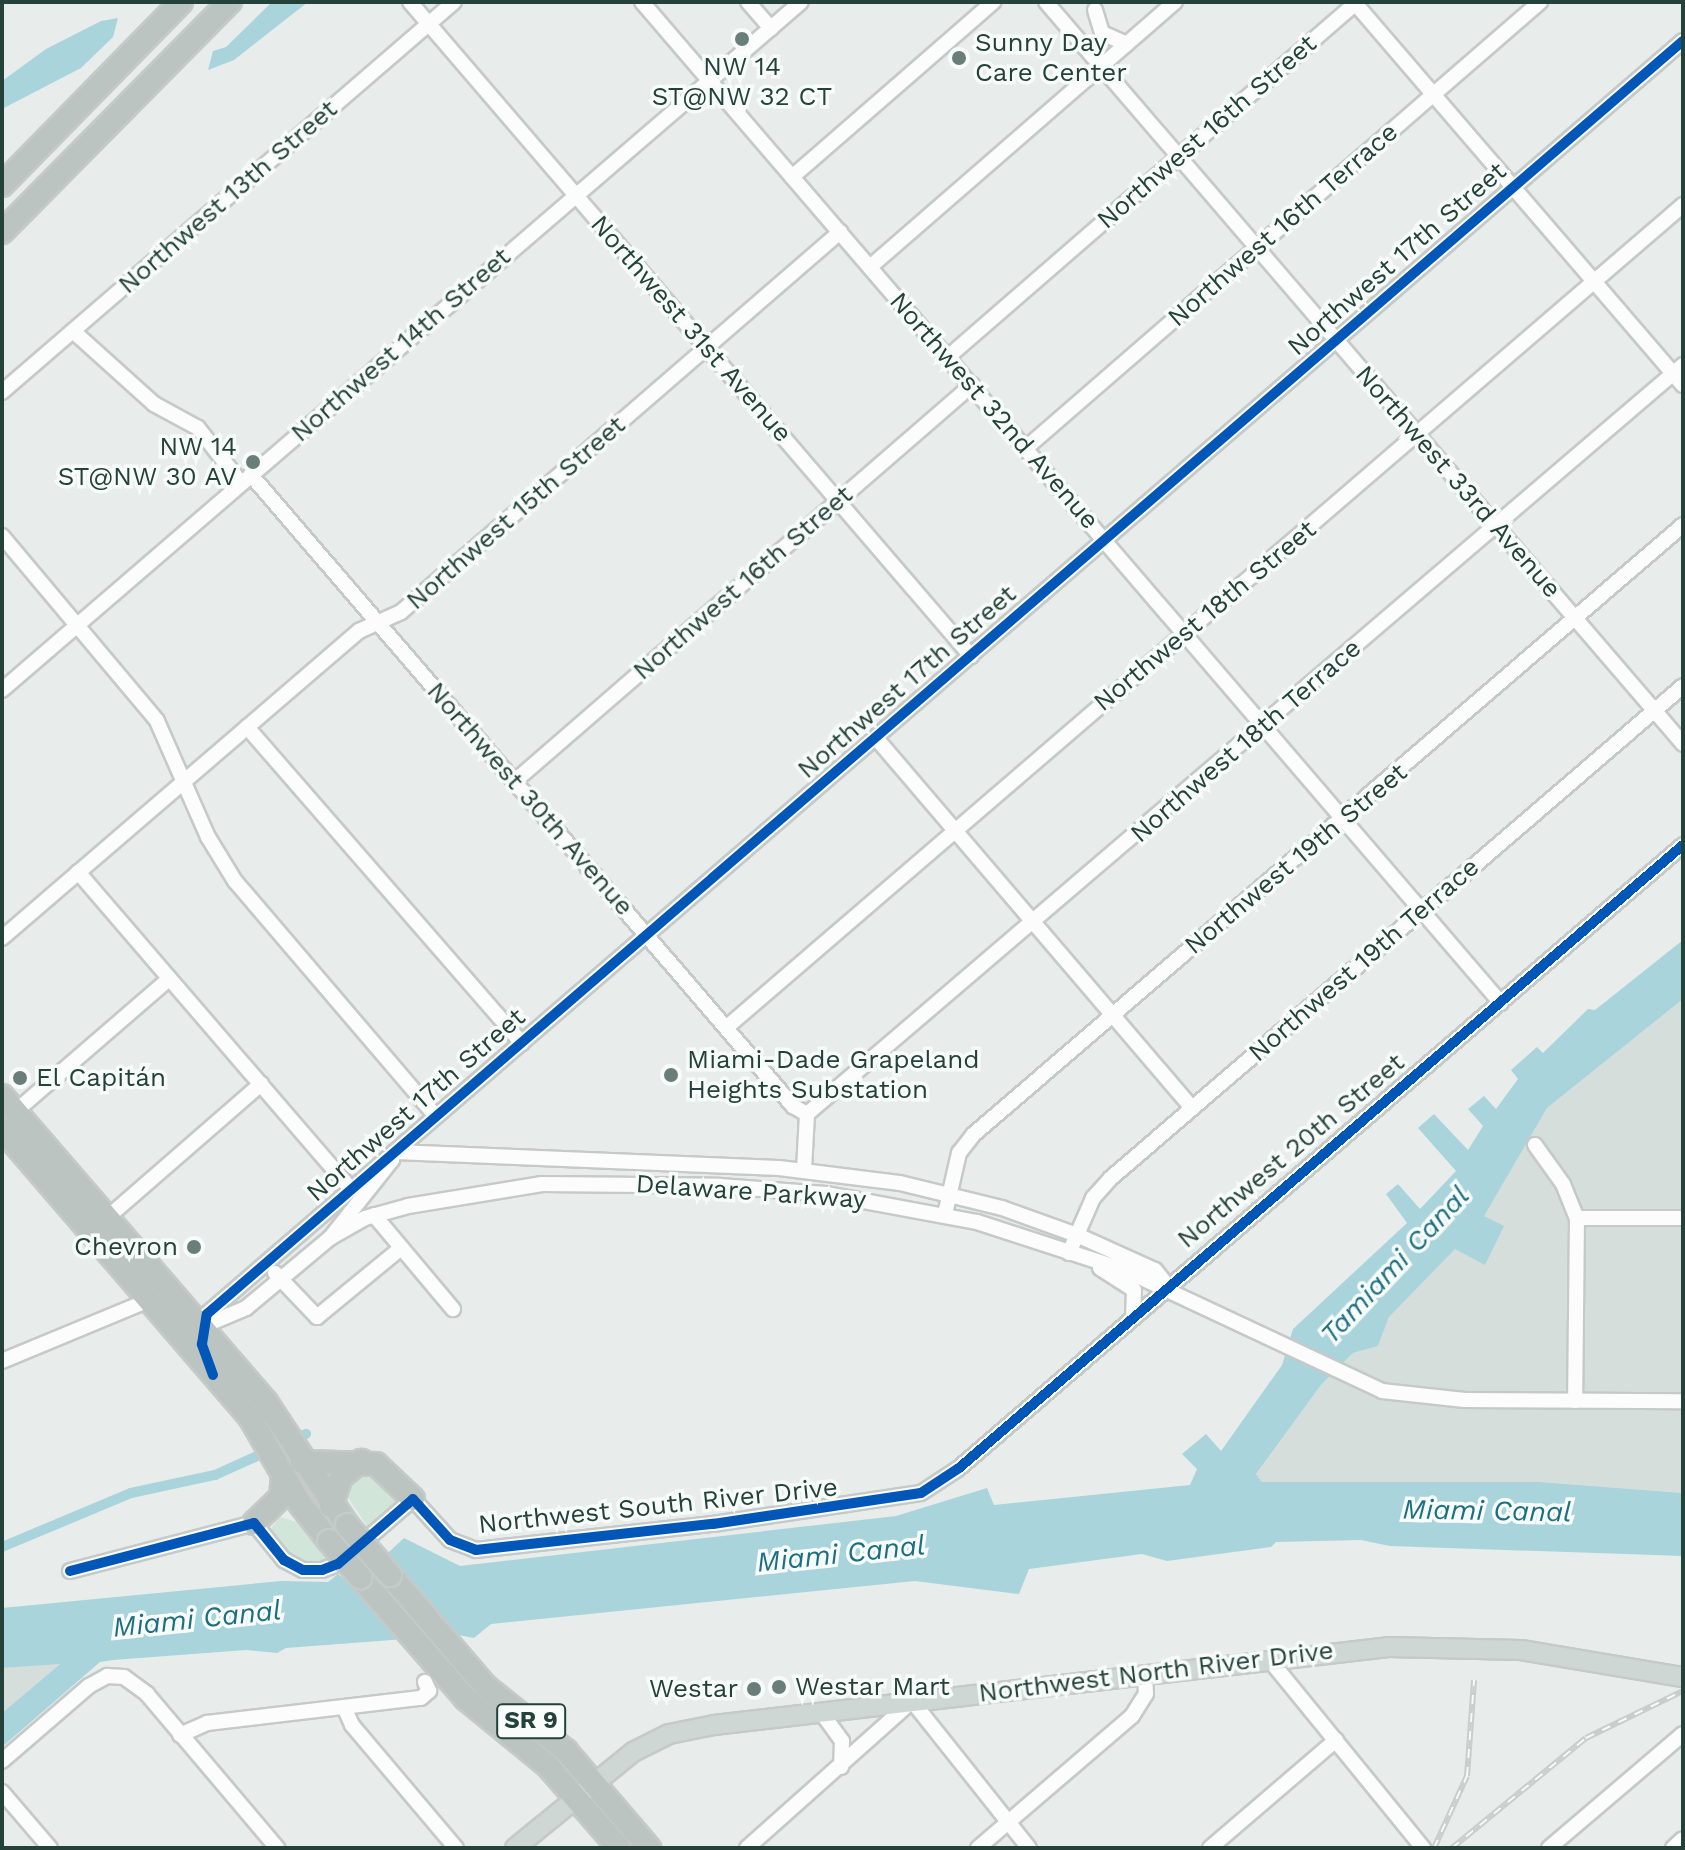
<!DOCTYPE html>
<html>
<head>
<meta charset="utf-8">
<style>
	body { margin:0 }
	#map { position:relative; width:1685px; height:1850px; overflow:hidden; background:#e8edeb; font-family:"Work Sans",sans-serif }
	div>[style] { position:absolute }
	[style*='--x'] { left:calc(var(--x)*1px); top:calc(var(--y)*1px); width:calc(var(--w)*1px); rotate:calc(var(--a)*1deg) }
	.built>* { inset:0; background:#d6dedb }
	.green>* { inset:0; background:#d1e6d8 }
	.water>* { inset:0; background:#a9d4db }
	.canal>* { height:10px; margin:-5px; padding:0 5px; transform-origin:5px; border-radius:5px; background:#a9d4db }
	.roads { filter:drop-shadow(2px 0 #c5cac8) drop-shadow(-2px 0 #c5cac8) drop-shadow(0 2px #c5cac8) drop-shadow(0 -2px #c5cac8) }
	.minor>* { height:14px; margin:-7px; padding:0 7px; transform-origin:7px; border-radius:7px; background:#fcfcfc }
	.major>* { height:18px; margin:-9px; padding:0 9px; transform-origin:9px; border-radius:9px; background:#cfd7d5 }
	.highway>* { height:22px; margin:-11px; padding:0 11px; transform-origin:11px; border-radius:11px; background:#bcc4c2 }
	.rail>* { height:6px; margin-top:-3px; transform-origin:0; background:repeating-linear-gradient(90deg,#f7fbf9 0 9px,#c9cdcc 0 18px); box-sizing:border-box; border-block:2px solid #c9cdcc }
	.bridges { filter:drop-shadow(2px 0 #c3ccc9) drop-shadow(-2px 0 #c3ccc9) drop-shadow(0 2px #c3ccc9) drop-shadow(0 -2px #c3ccc9) }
	.highway-bridge>* { height:22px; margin:-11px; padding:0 11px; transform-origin:11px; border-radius:11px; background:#bcc4c2 }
	.cycleway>* { height:10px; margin:-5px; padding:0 5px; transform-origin:5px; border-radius:5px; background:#0057b8 }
	.dots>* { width:22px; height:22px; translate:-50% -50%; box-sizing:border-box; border:4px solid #f7fbf9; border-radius:50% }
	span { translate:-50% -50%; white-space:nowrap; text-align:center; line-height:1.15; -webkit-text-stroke:7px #f7fbf9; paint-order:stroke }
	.shield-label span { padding:2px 6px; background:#f7fbf9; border:2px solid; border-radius:6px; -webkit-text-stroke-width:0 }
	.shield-label { font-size:24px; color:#24423a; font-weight:700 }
	.poi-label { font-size:26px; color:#24423a }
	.left { translate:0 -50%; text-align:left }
	.right { translate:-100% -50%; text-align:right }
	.street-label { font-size:26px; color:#24423a }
	.water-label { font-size:28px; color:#1c6f80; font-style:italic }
	.frame { position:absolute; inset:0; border:4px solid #24423a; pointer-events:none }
</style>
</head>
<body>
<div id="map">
	<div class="built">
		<i style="clip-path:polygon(1683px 999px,1683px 1493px,1540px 1482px,1262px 1482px,1256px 1474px,1321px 1385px,1353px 1353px,1378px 1346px,1389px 1317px,1455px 1248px,1485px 1264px,1483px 1216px,1547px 1108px)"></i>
		<i style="clip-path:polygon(61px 1663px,2px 1713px,2px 1668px)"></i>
	</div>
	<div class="green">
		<i style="clip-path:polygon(368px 1471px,397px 1500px,369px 1529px,345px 1493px,349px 1480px)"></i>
		<i style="clip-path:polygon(280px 1517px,297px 1522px,328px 1561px,304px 1563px,288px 1555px,268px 1532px)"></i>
	</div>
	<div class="water">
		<i style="clip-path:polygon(272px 2px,308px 2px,234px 60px,208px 70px,213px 51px,226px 47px)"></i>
		<i style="clip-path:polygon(118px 18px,113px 37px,81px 68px,2px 109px,2px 81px,46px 49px,101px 21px)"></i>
		<i style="clip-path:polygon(1683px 940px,1683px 999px,1547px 1108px,1484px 1216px,1504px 1226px,1485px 1265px,1455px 1249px,1389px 1317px,1378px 1346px,1353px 1353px,1321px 1385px,1256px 1474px,1262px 1482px,1540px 1482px,1683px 1493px,1683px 1556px,1390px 1546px,1361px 1540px,1276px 1542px,1271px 1547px,1167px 1561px,1142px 1554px,1029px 1569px,1019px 1594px,915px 1581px,491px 1624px,474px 1638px,458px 1635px,286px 1648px,277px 1653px,246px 1650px,113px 1660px,100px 1662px,2px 1747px,2px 1713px,60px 1664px,2px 1668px,2px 1608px,281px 1581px,328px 1582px,338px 1574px,352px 1586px,404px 1538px,460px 1566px,896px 1516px,987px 1488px,994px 1505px,1190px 1485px,1197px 1469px,1182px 1454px,1206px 1434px,1221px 1451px,1282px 1365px,1293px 1329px,1407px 1223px,1386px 1194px,1398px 1184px,1420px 1209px,1456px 1171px,1418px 1128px,1434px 1114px,1468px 1150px,1483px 1126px,1468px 1109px,1484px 1096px,1496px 1109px,1518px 1079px,1511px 1070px,1537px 1047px,1543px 1053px,1588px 1009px,1595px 1010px)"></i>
	</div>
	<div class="canal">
		<i style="--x:2;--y:1547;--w:140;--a:-22.7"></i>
		<i style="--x:131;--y:1493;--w:86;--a:-12.1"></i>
		<i style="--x:215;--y:1475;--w:100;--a:-24.3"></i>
	</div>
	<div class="roads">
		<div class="minor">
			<i style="--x:410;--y:2;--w:862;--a:49.38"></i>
			<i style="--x:642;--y:2;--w:1319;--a:49.37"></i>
			<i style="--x:748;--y:2;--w:35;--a:49"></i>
			<i style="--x:1046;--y:2;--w:978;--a:49.35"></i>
			<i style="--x:1354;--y:2;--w:505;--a:49.34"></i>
			<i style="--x:1095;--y:10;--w:24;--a:73"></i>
			<i style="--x:1102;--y:33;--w:27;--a:24"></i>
			<i style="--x:792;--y:177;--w:267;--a:-41"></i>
			<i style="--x:870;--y:267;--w:404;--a:-41"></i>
			<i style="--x:73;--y:331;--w:109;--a:42"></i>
			<i style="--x:154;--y:404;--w:50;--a:28.6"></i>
			<i style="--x:198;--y:428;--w:70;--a:52"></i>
			<i style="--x:948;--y:357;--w:542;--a:-40.96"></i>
			<i style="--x:2;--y:392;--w:597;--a:-40.79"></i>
			<i style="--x:1026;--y:448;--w:681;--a:-40.95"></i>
			<i style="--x:251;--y:475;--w:832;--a:49.34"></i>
			<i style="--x:793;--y:1106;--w:16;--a:30"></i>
			<i style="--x:2;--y:536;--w:241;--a:50"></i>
			<i style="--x:157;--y:721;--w:127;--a:66.3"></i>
			<i style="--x:208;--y:837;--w:52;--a:58.5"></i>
			<i style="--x:235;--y:881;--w:309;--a:49.5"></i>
			<i style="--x:2;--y:690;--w:1054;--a:-40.73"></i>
			<i style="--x:247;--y:727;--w:419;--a:49"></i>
			<i style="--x:876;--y:738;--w:487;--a:49.5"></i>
			<i style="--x:515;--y:781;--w:605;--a:-40.91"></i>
			<i style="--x:78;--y:872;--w:418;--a:49.3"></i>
			<i style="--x:2;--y:938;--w:471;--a:-40.7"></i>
			<i style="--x:359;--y:631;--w:46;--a:-24.3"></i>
			<i style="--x:401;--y:612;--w:581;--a:-40.88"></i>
			<i style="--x:727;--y:1027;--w:1261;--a:-40.69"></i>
			<i style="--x:16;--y:1111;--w:202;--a:-40.8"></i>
			<i style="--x:807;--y:1114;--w:1153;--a:-40.53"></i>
			<i style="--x:1535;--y:1145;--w:48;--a:54.3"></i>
			<i style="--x:1563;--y:1184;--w:37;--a:68"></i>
			<i style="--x:1577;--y:1218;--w:183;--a:90.6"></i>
			<i style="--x:396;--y:1152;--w:383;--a:2.4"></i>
			<i style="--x:779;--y:1168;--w:122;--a:7.1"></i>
			<i style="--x:900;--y:1183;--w:105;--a:13.8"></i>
			<i style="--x:1002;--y:1208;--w:80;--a:19.8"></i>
			<i style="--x:1077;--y:1235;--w:85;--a:24.2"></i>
			<i style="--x:1155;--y:1270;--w:21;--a:51"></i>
			<i style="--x:804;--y:1170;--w:56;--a:-86.9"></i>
			<i style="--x:945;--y:1214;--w:63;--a:-77.1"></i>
			<i style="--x:959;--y:1153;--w:24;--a:-52"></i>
			<i style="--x:974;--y:1134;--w:935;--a:-40.66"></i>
			<i style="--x:374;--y:1215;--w:123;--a:50"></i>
			<i style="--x:108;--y:1217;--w:203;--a:-41"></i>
			<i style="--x:1577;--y:1218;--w:106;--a:0"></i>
			<i style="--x:330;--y:1238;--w:40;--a:-29.7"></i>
			<i style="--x:365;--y:1218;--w:45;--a:-15.6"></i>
			<i style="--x:408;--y:1206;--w:136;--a:-9.3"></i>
			<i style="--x:542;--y:1184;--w:178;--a:0.6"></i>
			<i style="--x:720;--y:1186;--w:106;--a:4.3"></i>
			<i style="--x:826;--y:1194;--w:154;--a:10.5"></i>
			<i style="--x:977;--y:1222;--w:152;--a:18"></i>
			<i style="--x:1122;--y:1269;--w:287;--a:25.1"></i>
			<i style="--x:1382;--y:1391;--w:83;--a:6.2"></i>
			<i style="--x:1465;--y:1400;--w:218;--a:0.3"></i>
			<i style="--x:1069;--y:1253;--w:60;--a:-66.4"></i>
			<i style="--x:1093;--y:1198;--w:27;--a:-48"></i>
			<i style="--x:1111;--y:1178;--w:754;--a:-40.7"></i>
			<i style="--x:1100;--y:1268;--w:40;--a:32.9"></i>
			<i style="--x:1134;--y:1290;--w:26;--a:92"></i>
			<i style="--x:275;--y:1273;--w:61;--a:46.3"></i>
			<i style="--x:317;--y:1317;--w:109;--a:-39.4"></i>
			<i style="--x:201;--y:1327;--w:49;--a:-22.9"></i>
			<i style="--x:246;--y:1308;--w:109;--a:-39.8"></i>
			<i style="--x:330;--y:1238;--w:100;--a:-51.5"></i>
			<i style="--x:201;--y:1331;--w:18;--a:-71"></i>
			<i style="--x:207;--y:1314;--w:1949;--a:-40.78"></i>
			<i style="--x:2;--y:1361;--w:159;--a:-22.5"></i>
			<i style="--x:70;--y:1571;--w:190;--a:-14.6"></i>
			<i style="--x:254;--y:1523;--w:48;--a:51"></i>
			<i style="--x:284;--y:1560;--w:21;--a:28"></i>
			<i style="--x:303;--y:1570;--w:19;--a:0"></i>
			<i style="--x:322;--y:1570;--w:17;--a:-21"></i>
			<i style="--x:338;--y:1564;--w:99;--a:-40.9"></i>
			<i style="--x:413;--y:1499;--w:55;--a:47.9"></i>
			<i style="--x:450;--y:1540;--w:28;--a:21"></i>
			<i style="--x:476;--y:1550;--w:238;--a:-6.3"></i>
			<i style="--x:713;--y:1524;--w:210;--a:-8.5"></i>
			<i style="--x:921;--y:1493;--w:45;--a:-33.3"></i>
			<i style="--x:959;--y:1468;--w:955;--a:-40.71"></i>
			<i style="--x:1269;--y:1659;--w:244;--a:50.8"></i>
			<i style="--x:344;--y:1707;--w:20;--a:66"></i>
			<i style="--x:352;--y:1725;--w:161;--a:49.8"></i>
			<i style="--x:821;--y:1712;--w:36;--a:54"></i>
			<i style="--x:842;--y:1741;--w:26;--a:92"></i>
			<i style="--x:180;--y:1735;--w:30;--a:-24"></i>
			<i style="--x:207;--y:1723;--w:215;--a:-6.7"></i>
			<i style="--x:421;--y:1698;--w:11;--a:-41"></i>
			<i style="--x:429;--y:1691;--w:10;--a:-114"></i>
			<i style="--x:2;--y:1761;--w:115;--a:-40.8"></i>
			<i style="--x:89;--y:1686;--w:21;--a:-29"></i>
			<i style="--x:107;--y:1676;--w:17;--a:3"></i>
			<i style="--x:124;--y:1677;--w:29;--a:36"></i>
			<i style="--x:147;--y:1694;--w:202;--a:49.8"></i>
			<i style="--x:2;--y:1792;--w:74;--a:49.4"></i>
			<i style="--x:747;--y:1848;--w:221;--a:-41.7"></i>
			<i style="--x:912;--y:1701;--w:188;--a:51.5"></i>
			<i style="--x:978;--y:1848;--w:203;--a:-40.6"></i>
			<i style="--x:1132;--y:1716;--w:26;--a:-58"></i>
			<i style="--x:1146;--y:1694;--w:20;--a:-93"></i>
			<i style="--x:1210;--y:1848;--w:166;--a:-40.6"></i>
			<i style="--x:1549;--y:1848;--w:176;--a:-40.4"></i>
			<i style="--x:1673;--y:1848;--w:13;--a:-42"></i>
		</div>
		<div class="major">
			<i style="--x:515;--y:1848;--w:152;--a:-39.1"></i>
			<i style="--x:633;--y:1752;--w:40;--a:-26.6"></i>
			<i style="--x:669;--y:1734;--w:46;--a:-11.3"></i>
			<i style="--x:714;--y:1725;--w:679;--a:-6.59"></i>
			<i style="--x:1389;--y:1647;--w:132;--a:1.3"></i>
			<i style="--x:1521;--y:1650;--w:164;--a:9.5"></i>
		</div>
		<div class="highway">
			<i style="--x:2;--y:185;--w:256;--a:-45.6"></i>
			<i style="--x:2;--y:232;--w:324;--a:-45.3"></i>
			<i style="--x:2;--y:1096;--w:404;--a:49.2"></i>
			<i style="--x:266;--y:1402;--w:147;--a:56.6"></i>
			<i style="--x:2;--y:1129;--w:382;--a:49.3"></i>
			<i style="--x:251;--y:1419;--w:98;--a:60"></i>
			<i style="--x:300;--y:1504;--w:47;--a:51.9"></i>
			<i style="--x:302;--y:1462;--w:74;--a:1.5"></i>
			<i style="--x:376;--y:1464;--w:51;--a:43.4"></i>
			<i style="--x:331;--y:1506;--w:31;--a:-71"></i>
			<i style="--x:341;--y:1477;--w:26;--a:-39"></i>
			<i style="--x:254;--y:1523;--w:37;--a:-44"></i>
			<i style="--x:281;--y:1497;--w:24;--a:-85"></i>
			<i style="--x:390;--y:1575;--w:146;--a:49.4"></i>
			<i style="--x:485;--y:1686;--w:104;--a:38.7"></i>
			<i style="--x:566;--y:1751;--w:128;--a:49.4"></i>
			<i style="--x:360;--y:1577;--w:162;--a:49"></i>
			<i style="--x:466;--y:1699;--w:106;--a:39.3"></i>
			<i style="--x:548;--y:1766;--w:108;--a:49.1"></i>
		</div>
	</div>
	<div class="rail">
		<i style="--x:1434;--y:1848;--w:79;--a:-65.4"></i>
		<i style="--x:1467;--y:1776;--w:96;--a:-85.8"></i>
		<i style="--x:1452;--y:1848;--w:173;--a:-39.4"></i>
		<i style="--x:1586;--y:1738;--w:108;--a:-25.9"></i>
	</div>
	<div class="bridges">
		<div class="highway-bridge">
			<i style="--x:347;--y:1525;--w:66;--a:49.3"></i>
			<i style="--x:329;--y:1541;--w:48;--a:49.3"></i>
		</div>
	</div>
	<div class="cycleway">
		<i style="--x:213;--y:1375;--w:33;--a:-110"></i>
		<i style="--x:202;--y:1344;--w:30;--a:-81"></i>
		<i style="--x:207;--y:1314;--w:1949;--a:-40.78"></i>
		<i style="--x:70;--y:1571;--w:190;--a:-14.6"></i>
		<i style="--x:254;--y:1523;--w:48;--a:51"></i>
		<i style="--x:284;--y:1560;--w:21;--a:28"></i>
		<i style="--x:303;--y:1570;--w:19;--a:0"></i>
		<i style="--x:322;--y:1570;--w:17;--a:-21"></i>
		<i style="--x:338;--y:1564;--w:99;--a:-40.9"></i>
		<i style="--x:413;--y:1499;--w:55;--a:47.9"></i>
		<i style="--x:450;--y:1540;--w:28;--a:21"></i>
		<i style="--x:476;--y:1550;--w:238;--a:-6.3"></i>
		<i style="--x:713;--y:1524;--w:210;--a:-8.5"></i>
		<i style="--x:921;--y:1493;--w:45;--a:-33.3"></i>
		<i style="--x:959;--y:1468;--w:955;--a:-40.71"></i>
	</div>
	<div class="dots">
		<i style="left:742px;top:39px;background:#697e78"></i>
		<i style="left:959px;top:58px;background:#697e78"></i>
		<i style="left:253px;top:462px;background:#697e78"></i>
		<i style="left:671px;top:1075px;background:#697e78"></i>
		<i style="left:20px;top:1078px;background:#697e78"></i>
		<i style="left:194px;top:1247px;background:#697e78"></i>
		<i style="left:779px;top:1687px;background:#697e78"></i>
		<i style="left:754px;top:1689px;background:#697e78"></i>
	</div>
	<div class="shield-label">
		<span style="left:531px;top:1721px">SR 9</span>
	</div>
	<div class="poi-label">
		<span class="left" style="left:975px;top:58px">Sunny Day<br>Care Center</span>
		<span style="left:742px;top:82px">NW 14<br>ST@NW 32 CT</span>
		<span class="right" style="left:237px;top:462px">NW 14<br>ST@NW 30 AV</span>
		<span class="left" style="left:687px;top:1075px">Miami-Dade Grapeland<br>Heights Substation</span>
		<span class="left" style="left:36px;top:1078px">El Capitán</span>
		<span class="right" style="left:178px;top:1247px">Chevron</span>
		<span class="left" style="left:795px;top:1687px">Westar Mart</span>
		<span class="right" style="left:738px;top:1689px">Westar</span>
	</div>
	<div class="street-label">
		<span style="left:1207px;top:132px;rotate:-41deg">Northwest 16th Street</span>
		<span style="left:228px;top:197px;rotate:-41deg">Northwest 13th Street</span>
		<span style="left:1283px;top:225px;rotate:-41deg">Northwest 16th Terrace</span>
		<span style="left:1397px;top:259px;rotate:-41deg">Northwest 17th Street</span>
		<span style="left:691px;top:329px;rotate:49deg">Northwest 31st Avenue</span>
		<span style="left:401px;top:345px;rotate:-41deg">Northwest 14th Street</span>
		<span style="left:994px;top:411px;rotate:49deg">Northwest 32nd Avenue</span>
		<span style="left:1458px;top:482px;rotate:49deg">Northwest 33rd Avenue</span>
		<span style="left:516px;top:513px;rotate:-41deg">Northwest 15th Street</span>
		<span style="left:743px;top:583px;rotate:-41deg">Northwest 16th Street</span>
		<span style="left:1205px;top:616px;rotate:-40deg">Northwest 18th Street</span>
		<span style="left:907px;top:682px;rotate:-41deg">Northwest 17th Street</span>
		<span style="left:1246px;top:741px;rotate:-41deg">Northwest 18th Terrace</span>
		<span style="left:530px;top:799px;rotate:49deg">Northwest 30th Avenue</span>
		<span style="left:1296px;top:859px;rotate:-40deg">Northwest 19th Street</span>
		<span style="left:1364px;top:960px;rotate:-41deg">Northwest 19th Terrace</span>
		<span style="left:416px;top:1105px;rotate:-41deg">Northwest 17th Street</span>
		<span style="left:1291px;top:1151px;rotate:-40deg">Northwest 20th Street</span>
		<span style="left:751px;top:1192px;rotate:4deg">Delaware Parkway</span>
		<span style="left:658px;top:1506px;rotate:-6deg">Northwest South River Drive</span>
		<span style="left:1156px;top:1672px;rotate:-7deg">Northwest North River Drive</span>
	</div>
	<div class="water-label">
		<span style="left:1395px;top:1265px;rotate:-47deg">Tamiami Canal</span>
		<span style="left:1487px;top:1511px;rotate:1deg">Miami Canal</span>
		<span style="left:841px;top:1554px;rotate:-6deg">Miami Canal</span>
		<span style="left:197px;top:1619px;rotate:-6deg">Miami Canal</span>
	</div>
	<div class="frame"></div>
</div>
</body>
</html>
